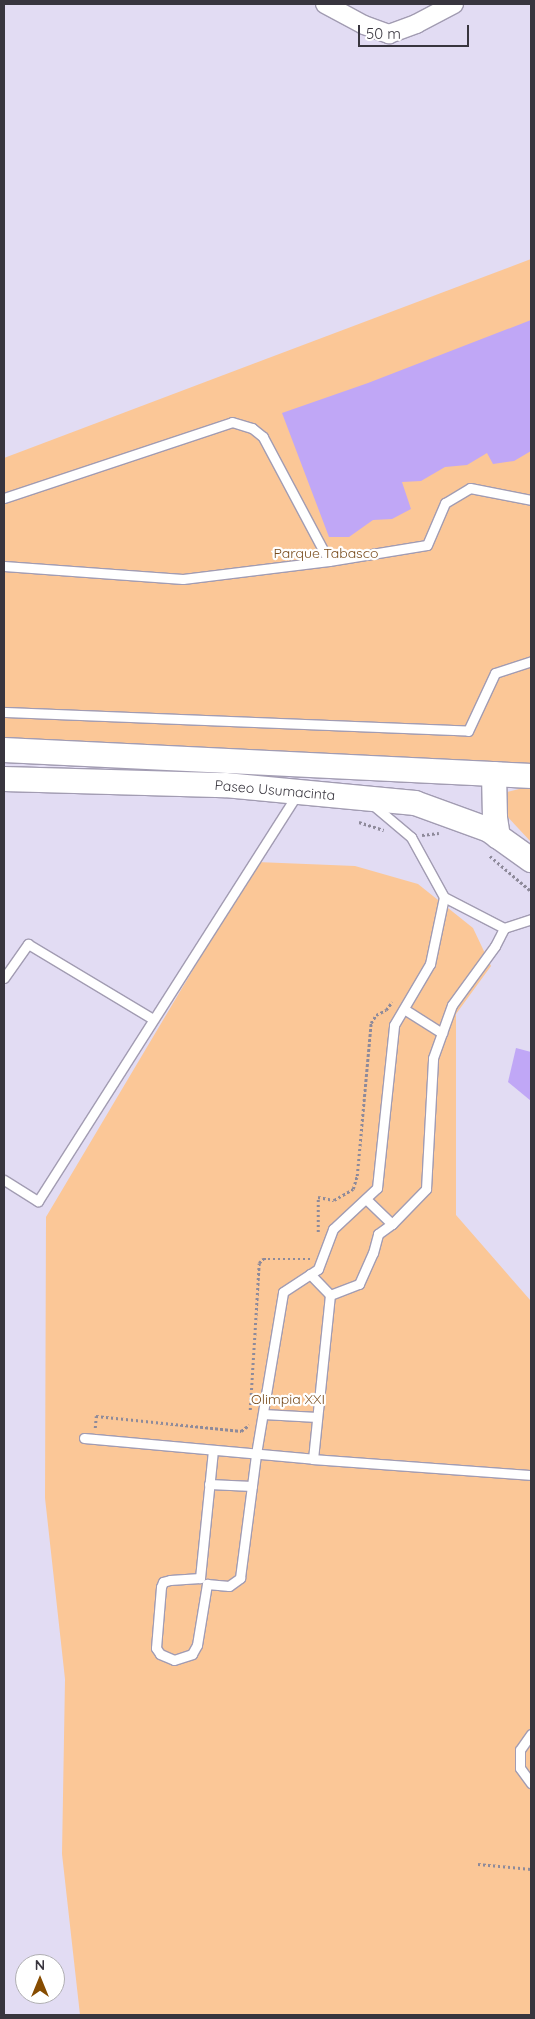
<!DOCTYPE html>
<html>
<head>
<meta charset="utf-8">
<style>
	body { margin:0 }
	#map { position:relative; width:535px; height:2019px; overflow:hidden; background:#e2dcf3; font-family:Quicksand,sans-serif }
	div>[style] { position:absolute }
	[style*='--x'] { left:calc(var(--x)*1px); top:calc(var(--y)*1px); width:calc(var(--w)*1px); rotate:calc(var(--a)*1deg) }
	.green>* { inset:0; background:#fbc797 }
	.building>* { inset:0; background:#c0a7f6 }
	.path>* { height:2.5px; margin-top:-1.25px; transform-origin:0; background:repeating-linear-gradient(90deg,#8e8a9a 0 2.5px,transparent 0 5px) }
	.roads { filter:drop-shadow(1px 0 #a29cb2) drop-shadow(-1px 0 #a29cb2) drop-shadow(0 1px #a29cb2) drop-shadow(0 -1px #a29cb2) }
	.service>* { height:9px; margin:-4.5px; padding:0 4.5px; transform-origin:4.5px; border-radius:4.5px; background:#fff }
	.minor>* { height:18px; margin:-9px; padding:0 9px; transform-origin:9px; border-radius:9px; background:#fff }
	.secondary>* { height:24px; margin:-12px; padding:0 12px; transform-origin:12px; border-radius:12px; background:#fff }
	span { translate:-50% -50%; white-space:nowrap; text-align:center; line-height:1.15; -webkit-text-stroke:4.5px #fff; paint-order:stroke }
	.park-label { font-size:14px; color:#784b1c }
	.street-label { font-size:14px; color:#38353e }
	.frame { position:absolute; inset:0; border:5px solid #38353e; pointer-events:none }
	.north { position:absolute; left:15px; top:1954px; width:50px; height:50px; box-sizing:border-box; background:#fff; border:1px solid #afaeb2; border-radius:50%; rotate:0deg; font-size:14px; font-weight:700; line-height:20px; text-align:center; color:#38353e }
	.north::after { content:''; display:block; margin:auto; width:18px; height:22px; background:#864c01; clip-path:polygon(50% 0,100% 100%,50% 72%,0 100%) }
	.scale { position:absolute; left:358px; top:25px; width:111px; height:22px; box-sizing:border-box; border:2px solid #38353e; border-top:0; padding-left:6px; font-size:15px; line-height:18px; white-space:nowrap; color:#38353e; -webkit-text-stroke:4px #fff; paint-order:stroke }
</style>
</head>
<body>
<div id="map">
	<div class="green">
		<i style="clip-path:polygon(531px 259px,531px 766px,425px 762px,4px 737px,4px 458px)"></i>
		<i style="clip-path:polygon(523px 788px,531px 788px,531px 842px,506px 815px,507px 792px)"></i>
		<i style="clip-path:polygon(257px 862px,355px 866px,418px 884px,473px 928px,491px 966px,456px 1014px,456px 1215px,531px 1301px,531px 2015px,80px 2015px,62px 1854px,65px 1679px,45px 1498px,46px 1217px)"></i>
	</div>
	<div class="building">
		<i style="clip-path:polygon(531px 320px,531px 451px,514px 461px,493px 464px,487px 453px,467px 465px,445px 467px,421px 481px,402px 482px,411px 509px,392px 519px,373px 520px,349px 537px,329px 537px,282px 413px,368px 383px)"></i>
		<i style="clip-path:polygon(516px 1048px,531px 1052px,531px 1101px,508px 1082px)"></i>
	</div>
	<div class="path">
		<i style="--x:359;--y:822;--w:26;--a:18"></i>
		<i style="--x:422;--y:835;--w:17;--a:-7"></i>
		<i style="--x:490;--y:856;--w:54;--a:40.5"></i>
		<i style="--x:318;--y:1232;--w:35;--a:-90"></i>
		<i style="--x:318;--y:1197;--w:16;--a:11"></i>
		<i style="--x:334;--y:1200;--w:22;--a:-30"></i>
		<i style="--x:353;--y:1189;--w:14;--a:-73"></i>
		<i style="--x:357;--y:1176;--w:154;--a:-84.8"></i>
		<i style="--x:371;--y:1023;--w:9;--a:-58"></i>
		<i style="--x:376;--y:1015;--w:11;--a:-27"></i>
		<i style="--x:386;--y:1010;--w:10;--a:-53"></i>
		<i style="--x:250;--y:1410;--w:147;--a:-86.5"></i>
		<i style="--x:259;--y:1263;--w:6;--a:-45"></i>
		<i style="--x:263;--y:1259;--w:47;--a:0"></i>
		<i style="--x:95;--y:1428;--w:12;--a:-85"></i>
		<i style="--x:96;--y:1416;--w:146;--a:5.9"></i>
		<i style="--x:241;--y:1431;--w:10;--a:-37"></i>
		<i style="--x:478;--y:1864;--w:53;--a:5.4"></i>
	</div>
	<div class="roads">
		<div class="service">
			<i style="--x:4;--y:498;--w:240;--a:-18.4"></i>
			<i style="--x:232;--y:422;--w:21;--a:17"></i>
			<i style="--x:252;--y:428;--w:14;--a:39"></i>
			<i style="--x:263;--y:437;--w:140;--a:62"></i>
			<i style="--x:329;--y:561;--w:99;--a:-9.3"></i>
			<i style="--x:427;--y:545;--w:46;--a:-66.8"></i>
			<i style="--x:445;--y:503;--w:29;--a:-31"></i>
			<i style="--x:470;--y:488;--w:62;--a:11.1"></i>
			<i style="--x:4;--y:566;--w:179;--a:4.2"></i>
			<i style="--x:183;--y:579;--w:147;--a:-7"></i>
			<i style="--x:4;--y:712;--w:464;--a:2.3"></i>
			<i style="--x:468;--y:731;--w:64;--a:-65"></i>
			<i style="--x:495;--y:673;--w:38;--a:-18"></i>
			<i style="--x:373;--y:805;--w:50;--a:40.1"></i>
			<i style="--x:411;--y:837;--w:68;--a:61.2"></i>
			<i style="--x:444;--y:897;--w:68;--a:27.3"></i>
			<i style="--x:504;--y:928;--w:28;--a:-18"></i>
			<i style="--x:4;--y:978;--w:42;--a:-54.8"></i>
			<i style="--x:28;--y:944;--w:146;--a:31"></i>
			<i style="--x:404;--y:1009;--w:45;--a:32.3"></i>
			<i style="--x:4;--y:1180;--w:40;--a:32"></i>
			<i style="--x:38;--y:1201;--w:482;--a:-57.5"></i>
			<i style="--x:366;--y:1199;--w:36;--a:44"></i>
			<i style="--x:310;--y:1274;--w:29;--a:46"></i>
			<i style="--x:263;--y:1414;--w:54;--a:3.2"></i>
			<i style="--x:84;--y:1438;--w:230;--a:5.2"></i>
			<i style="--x:313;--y:1459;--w:219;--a:4.2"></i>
			<i style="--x:213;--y:1450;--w:129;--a:95.8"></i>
			<i style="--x:200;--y:1578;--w:30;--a:176"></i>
			<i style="--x:170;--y:1580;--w:7;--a:164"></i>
			<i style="--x:163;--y:1582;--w:5;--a:112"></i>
			<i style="--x:161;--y:1587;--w:61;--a:94.7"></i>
			<i style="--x:156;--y:1648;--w:7;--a:56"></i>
			<i style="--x:160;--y:1654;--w:15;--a:23"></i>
			<i style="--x:174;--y:1660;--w:19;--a:-18"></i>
			<i style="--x:192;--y:1654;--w:10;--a:-61"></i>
			<i style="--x:197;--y:1645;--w:62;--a:-80.7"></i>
			<i style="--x:207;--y:1584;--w:22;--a:5"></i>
			<i style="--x:229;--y:1586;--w:14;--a:-36"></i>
			<i style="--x:240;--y:1578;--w:125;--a:-82.6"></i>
			<i style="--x:256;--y:1454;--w:164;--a:-80.5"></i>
			<i style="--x:283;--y:1292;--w:42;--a:-33.3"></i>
			<i style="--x:318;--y:1269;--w:43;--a:-69.4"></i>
			<i style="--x:333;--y:1229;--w:60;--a:-43"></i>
			<i style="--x:377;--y:1188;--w:164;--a:-84"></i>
			<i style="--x:394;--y:1025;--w:71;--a:-59.5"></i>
			<i style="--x:430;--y:964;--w:68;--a:-78.2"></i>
			<i style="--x:313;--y:1459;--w:165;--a:-84.1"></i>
			<i style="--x:330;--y:1295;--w:31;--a:-21"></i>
			<i style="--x:359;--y:1284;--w:34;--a:-66"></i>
			<i style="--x:373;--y:1253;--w:20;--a:-75"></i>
			<i style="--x:378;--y:1234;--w:17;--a:-36"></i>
			<i style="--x:392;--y:1224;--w:49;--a:-45.8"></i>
			<i style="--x:426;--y:1189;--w:131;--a:-86.9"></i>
			<i style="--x:433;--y:1058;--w:56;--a:-70.3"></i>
			<i style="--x:452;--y:1005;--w:73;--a:-53.9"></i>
			<i style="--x:495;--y:946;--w:20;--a:-63"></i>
			<i style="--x:209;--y:1484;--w:43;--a:2.7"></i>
			<i style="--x:531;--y:1734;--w:19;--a:125"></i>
			<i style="--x:520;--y:1750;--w:18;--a:90"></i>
			<i style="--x:520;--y:1768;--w:19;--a:54"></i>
		</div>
		<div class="minor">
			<i style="--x:325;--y:4;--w:44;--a:28.3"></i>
			<i style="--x:364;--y:25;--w:27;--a:20"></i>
			<i style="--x:389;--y:34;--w:29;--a:-20"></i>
			<i style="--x:416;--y:24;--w:43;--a:-27.8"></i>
		</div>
		<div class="secondary">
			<i style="--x:4;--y:750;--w:528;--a:2.82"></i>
			<i style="--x:494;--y:774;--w:44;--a:88.7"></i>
			<i style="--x:495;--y:818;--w:19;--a:81"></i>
			<i style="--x:4;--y:779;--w:221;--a:1.6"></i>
			<i style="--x:225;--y:785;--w:191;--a:5.4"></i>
			<i style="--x:415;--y:803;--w:79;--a:20"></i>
			<i style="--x:489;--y:830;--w:52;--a:35.5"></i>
		</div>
	</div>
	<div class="park-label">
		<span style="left:326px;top:553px">Parque Tabasco</span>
		<span style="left:288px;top:1399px">Olimpia XXI</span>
	</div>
	<div class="street-label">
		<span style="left:275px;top:790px;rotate:5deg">Paseo Usumacinta</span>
	</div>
	<div class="frame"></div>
	<div class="north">N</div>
	<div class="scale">50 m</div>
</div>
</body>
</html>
